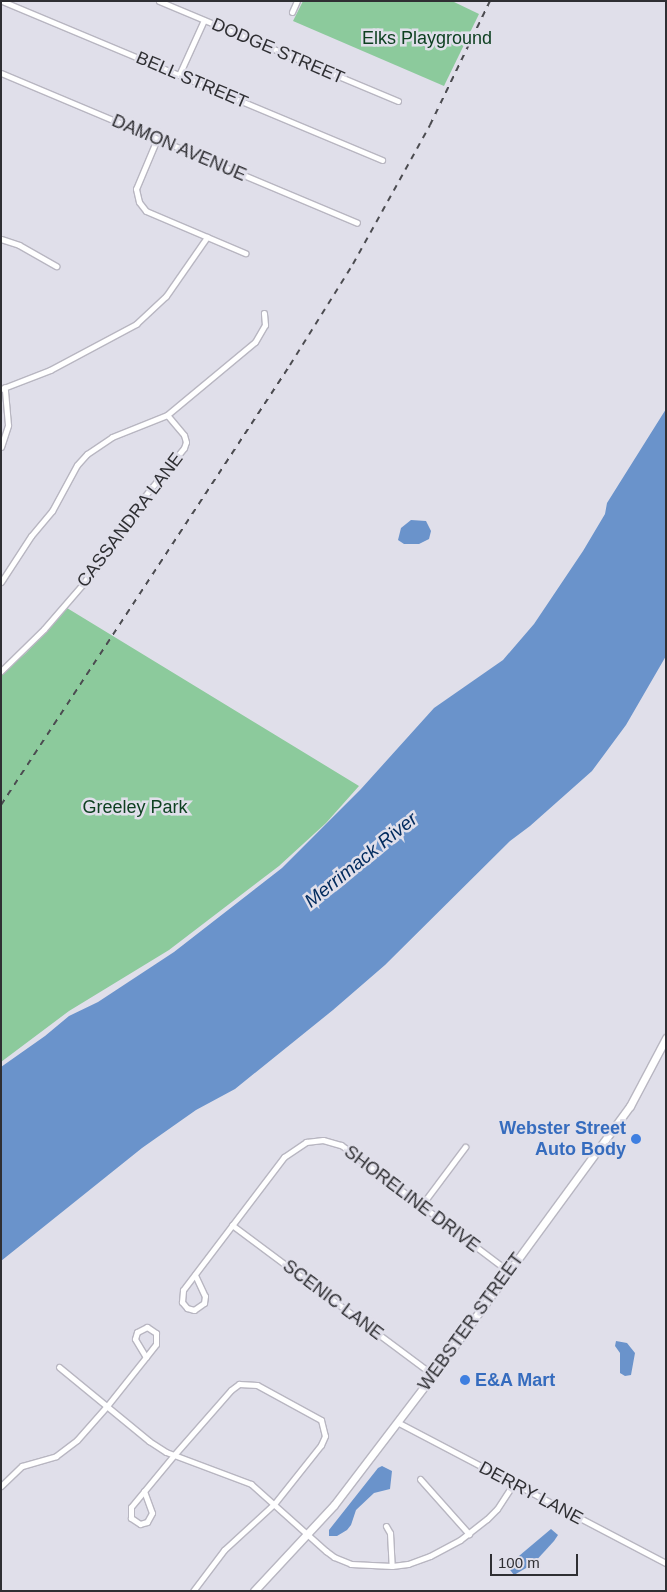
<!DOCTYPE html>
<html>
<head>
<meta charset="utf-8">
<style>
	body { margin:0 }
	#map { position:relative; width:667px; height:1592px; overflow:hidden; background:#e0dfea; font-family:Helvetica,sans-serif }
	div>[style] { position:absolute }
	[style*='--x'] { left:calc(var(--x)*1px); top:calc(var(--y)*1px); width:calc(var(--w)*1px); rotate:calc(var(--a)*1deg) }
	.green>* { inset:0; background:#8cca9c }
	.water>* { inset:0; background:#6a93cb }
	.roads { filter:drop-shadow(1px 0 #b8b6c1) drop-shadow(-1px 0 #b8b6c1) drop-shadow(0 1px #b8b6c1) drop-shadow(0 -1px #b8b6c1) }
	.minor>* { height:5px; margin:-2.5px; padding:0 2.5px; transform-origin:2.5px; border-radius:2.5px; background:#fff }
	.secondary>* { height:7px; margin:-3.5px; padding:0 3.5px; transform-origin:3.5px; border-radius:3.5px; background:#fff }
	.rail>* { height:2px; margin-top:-1px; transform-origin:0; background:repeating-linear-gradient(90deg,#4b4b50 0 6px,transparent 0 12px) }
	.dots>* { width:14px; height:14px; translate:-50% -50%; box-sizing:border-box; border:2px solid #e0dfea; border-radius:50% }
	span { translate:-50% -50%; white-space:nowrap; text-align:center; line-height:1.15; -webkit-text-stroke:5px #e0dfea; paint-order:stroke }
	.park-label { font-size:18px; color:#0e4021 }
	.street-label { font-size:18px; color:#2f2f33 }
	.shop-label { font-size:18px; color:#366cbe; font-weight:700 }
	.right { translate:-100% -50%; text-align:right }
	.left { translate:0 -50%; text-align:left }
	.water-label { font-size:19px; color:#012a5d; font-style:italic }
	.frame { position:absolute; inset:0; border:2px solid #2f2f33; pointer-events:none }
	.scale { position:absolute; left:490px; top:1554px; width:88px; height:22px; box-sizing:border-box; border:2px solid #2f2f33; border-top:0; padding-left:6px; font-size:15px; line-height:18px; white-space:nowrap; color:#2f2f33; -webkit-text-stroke:4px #e0dfea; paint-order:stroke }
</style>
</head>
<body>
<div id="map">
	<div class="green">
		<i style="clip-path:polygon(303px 1px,452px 1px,479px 14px,444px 86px,293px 21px)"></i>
		<i style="clip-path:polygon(67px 608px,359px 786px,326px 823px,279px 866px,169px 950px,69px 1011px,1px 1062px,1px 674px,26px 653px)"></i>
	</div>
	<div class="water">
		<i style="clip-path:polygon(666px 409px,666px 656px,626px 725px,592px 771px,530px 826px,510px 841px,385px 965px,333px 1010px,235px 1089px,196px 1110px,142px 1148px,1px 1261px,1px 1067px,45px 1036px,69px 1016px,98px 1002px,174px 952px,282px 868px,361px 789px,434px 708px,503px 660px,534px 624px,583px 551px,605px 514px,607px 503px)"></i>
		<i style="clip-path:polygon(411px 520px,426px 521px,431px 531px,429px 539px,419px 544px,404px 544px,398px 540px,401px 528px)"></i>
		<i style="clip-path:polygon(616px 1341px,627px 1343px,635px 1353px,631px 1375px,625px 1376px,620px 1373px,620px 1353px,615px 1346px)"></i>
		<i style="clip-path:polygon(382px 1466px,392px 1471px,390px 1489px,374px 1493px,356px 1510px,351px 1525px,347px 1530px,337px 1536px,329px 1536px,329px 1530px,378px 1468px)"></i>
		<i style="clip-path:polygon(551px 1529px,558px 1535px,554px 1541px,533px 1564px,514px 1575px,507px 1566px)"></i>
	</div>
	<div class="roads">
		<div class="minor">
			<i style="--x:2;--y:1;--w:412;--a:22.7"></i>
			<i style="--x:159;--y:1;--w:259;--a:22.7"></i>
			<i style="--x:292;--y:12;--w:12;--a:-66"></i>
			<i style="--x:1;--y:73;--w:386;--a:22.8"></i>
			<i style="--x:179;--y:75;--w:60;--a:-65.6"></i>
			<i style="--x:157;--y:139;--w:54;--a:112.8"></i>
			<i style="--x:136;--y:189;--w:13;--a:77"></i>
			<i style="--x:139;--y:202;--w:11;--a:52"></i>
			<i style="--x:146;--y:211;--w:108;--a:23"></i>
			<i style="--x:1;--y:239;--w:19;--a:18"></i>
			<i style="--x:19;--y:245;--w:43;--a:29.6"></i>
			<i style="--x:1;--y:389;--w:53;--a:-21.2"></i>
			<i style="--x:50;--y:370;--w:98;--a:-28.1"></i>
			<i style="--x:136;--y:324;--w:41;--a:-43"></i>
			<i style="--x:166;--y:296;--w:72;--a:-55.2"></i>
			<i style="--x:1;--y:447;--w:23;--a:-72"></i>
			<i style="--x:8;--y:425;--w:38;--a:-95"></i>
			<i style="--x:1;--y:582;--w:55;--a:-56.9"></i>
			<i style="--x:31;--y:536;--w:33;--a:-50"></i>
			<i style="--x:52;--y:511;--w:52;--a:-61.5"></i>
			<i style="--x:77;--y:465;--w:15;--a:-48"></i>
			<i style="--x:87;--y:454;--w:30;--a:-34"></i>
			<i style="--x:112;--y:437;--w:59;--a:-21.8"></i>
			<i style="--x:167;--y:415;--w:114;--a:-39.7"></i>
			<i style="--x:255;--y:342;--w:20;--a:-60"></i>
			<i style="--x:265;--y:325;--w:12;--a:-95"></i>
			<i style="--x:1;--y:671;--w:60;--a:-44.3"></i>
			<i style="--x:44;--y:629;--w:58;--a:-49.2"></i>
			<i style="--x:82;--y:585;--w:108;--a:-54.8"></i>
			<i style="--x:144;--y:497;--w:63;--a:-50.8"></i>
			<i style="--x:184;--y:448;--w:6;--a:-72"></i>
			<i style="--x:186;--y:442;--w:7;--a:-106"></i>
			<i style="--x:184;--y:435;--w:26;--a:-130"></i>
			<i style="--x:421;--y:1206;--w:74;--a:-53.3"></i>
			<i style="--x:232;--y:1225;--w:251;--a:36.7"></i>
			<i style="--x:195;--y:1275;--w:23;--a:65"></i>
			<i style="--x:205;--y:1296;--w:7;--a:98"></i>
			<i style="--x:204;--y:1303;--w:12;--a:145"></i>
			<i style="--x:194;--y:1310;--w:7;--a:-164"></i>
			<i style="--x:187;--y:1308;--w:8;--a:-130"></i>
			<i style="--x:182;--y:1302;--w:12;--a:-85"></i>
			<i style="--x:183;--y:1290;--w:167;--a:-52.8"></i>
			<i style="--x:284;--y:1157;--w:27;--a:-34"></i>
			<i style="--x:306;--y:1142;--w:17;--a:-7"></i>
			<i style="--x:323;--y:1140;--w:19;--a:16"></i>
			<i style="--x:341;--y:1145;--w:9;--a:36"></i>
			<i style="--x:348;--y:1150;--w:201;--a:37.1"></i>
			<i style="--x:59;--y:1367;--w:117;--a:39.4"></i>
			<i style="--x:149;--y:1441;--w:20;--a:33"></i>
			<i style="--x:166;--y:1452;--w:91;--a:20.6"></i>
			<i style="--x:251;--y:1484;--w:101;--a:41.8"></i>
			<i style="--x:326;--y:1551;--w:10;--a:37"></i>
			<i style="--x:334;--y:1557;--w:18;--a:22"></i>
			<i style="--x:351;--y:1564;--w:41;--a:2.8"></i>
			<i style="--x:392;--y:1566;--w:16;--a:-7"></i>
			<i style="--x:408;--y:1564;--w:23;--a:-20"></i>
			<i style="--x:430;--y:1556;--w:34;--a:-28"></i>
			<i style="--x:460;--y:1540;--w:34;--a:-38"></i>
			<i style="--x:487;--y:1519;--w:14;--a:-45"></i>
			<i style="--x:497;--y:1509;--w:30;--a:-57"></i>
			<i style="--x:397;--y:1422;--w:304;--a:27.7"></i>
			<i style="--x:420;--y:1479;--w:74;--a:48.3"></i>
			<i style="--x:1;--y:1486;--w:29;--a:-44"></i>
			<i style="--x:22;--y:1466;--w:35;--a:-16"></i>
			<i style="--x:56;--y:1456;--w:26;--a:-37"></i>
			<i style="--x:77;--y:1440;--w:45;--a:-48.6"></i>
			<i style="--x:107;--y:1406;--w:63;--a:-51.5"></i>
			<i style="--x:146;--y:1357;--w:16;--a:-52"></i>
			<i style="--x:156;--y:1344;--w:11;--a:-90"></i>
			<i style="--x:156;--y:1333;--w:11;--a:-146"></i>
			<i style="--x:147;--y:1327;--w:11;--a:153"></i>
			<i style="--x:137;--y:1332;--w:7;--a:106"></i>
			<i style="--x:135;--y:1339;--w:21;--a:59"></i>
			<i style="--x:144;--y:1491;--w:23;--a:70"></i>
			<i style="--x:152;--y:1513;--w:10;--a:119"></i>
			<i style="--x:147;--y:1522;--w:7;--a:164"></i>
			<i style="--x:140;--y:1524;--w:11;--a:-146"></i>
			<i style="--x:131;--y:1518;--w:11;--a:-90"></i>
			<i style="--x:131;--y:1507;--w:67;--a:-50.4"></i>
			<i style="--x:174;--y:1455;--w:86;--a:-48.8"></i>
			<i style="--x:231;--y:1390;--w:10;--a:-37"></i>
			<i style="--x:239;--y:1384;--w:18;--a:3"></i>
			<i style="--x:257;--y:1385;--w:73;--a:28.7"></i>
			<i style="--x:321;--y:1420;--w:16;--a:76"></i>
			<i style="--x:325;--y:1436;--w:10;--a:114"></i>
			<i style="--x:321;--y:1445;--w:75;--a:128.5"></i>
			<i style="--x:274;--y:1504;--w:68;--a:137.4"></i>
			<i style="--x:224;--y:1550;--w:51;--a:127.1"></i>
			<i style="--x:386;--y:1526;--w:8;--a:60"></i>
			<i style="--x:390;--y:1533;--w:33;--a:87"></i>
		</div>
		<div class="secondary">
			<i style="--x:254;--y:1591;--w:117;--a:-47.1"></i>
			<i style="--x:334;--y:1505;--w:163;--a:-52.7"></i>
			<i style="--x:433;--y:1375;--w:333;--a:-53.8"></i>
			<i style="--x:630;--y:1106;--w:77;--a:-62.1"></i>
		</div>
	</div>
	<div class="rail">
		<i style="--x:1;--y:805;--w:526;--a:-56.7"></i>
		<i style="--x:290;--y:365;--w:119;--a:-58"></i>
		<i style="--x:353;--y:264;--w:159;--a:-61"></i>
		<i style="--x:430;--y:125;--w:138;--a:-64.2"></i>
	</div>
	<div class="dots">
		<i style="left:636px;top:1139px;background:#3f7fe0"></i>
		<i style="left:465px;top:1380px;background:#3f7fe0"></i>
	</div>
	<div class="park-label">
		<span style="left:427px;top:38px">Elks Playground</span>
		<span style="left:135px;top:807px">Greeley Park</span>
	</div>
	<div class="street-label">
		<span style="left:278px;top:51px;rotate:23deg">DODGE STREET</span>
		<span style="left:192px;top:80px;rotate:23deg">BELL STREET</span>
		<span style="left:179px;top:148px;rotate:23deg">DAMON AVENUE</span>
		<span style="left:130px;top:520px;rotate:-53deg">CASSANDRA LANE</span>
		<span style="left:412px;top:1199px;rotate:37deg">SHORELINE DRIVE</span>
		<span style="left:333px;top:1300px;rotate:37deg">SCENIC LANE</span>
		<span style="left:471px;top:1322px;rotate:-54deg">WEBSTER STREET</span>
		<span style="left:531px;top:1493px;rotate:28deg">DERRY LANE</span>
	</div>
	<div class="shop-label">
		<span class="right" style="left:626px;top:1139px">Webster Street<br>Auto Body</span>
		<span class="left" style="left:475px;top:1380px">E&amp;A Mart</span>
	</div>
	<div class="water-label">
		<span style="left:361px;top:860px;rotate:-39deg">Merrimack River</span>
	</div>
	<div class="frame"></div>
	<div class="scale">100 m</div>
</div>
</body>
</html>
